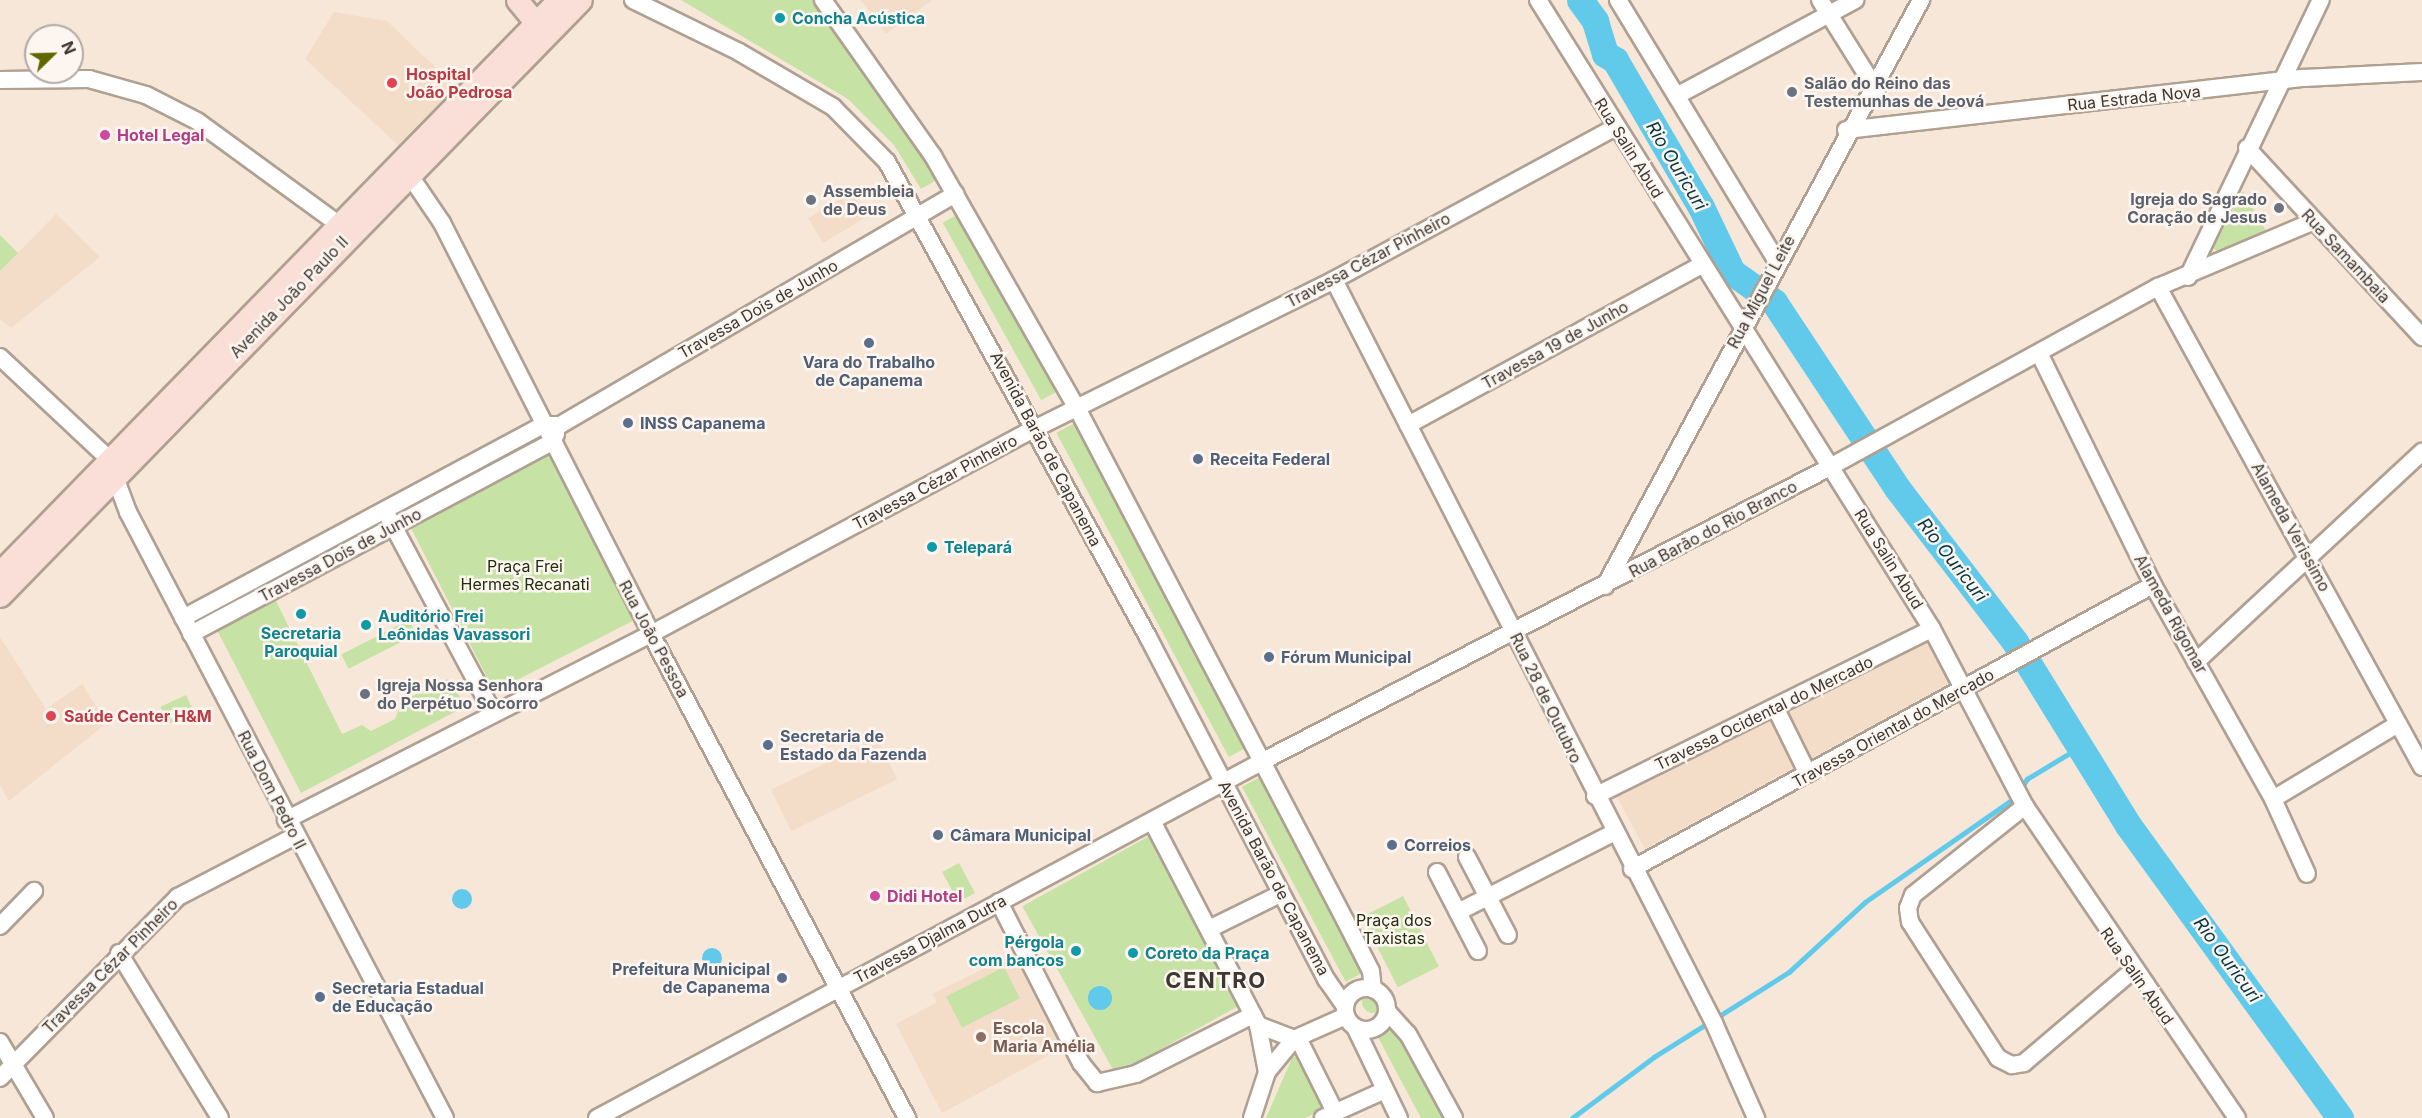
<!DOCTYPE html>
<html>
<head>
<meta charset="utf-8">
<style>
	body { margin:0 }
	#map { position:relative; width:2422px; height:1118px; overflow:hidden; background:#f7e7d8; font-family:Inter,sans-serif }
	div>[style] { position:absolute }
	[style*='--x'] { left:calc(var(--x)*1px); top:calc(var(--y)*1px); width:calc(var(--w)*1px); rotate:calc(var(--a)*1deg) }
	.built>* { inset:0; background:#f3ddc8; transform-origin:0 0 }
	.green>* { inset:0; background:#c6e2a4; transform-origin:0 0 }
	.round { border-radius:50% }
	.water>* { inset:0; background:#61caeb }
	.stream>* { height:4.5px; margin:-2.25px; padding:0 2.25px; transform-origin:2.25px; border-radius:2.25px; background:#61caeb }
	.river>* { height:27px; margin:-13.5px; padding:0 13.5px; transform-origin:13.5px; border-radius:13.5px; background:#61caeb }
	.roads { filter:drop-shadow(2px 0 #afa092) drop-shadow(-2px 0 #afa092) drop-shadow(0 2px #afa092) drop-shadow(0 -2px #afa092) }
	.minor>* { height:16px; margin:-8px; padding:0 8px; transform-origin:8px; border-radius:8px; background:#fff }
	.minor>.ring { margin:-8px; padding:0; box-sizing:content-box; background:none; border:16px solid #fff; border-radius:50% }
	.major>* { height:21px; margin:-10.5px; padding:0 10.5px; transform-origin:10.5px; border-radius:10.5px; background:#f9dfd7 }
	.dots>* { width:16px; height:16px; translate:-50% -50%; box-sizing:border-box; border:3px solid #fdf6f0; border-radius:50% }
	span { translate:-50% -50%; white-space:nowrap; text-align:center; line-height:1.15; -webkit-text-stroke:5px #fdf6f0; paint-order:stroke }
	.culture-label { font-size:16px; color:#0d838f; font-weight:700 }
	.left { translate:0 -50%; text-align:left }
	.right { translate:-100% -50%; text-align:right }
	.health-label { font-size:16px; color:#be3a42; font-weight:700 }
	.worship-label { font-size:16px; color:#5b616d; font-weight:700 }
	.street-label { font-size:16px; color:#3d3731 }
	.hotel-label { font-size:16px; color:#b23c85; font-weight:700 }
	.service-label { font-size:16px; color:#4e5e75; font-weight:700 }
	.park-label { font-size:16px; color:#222f0f }
	.education-label { font-size:16px; color:#785e54; font-weight:700 }
	.water-label { font-size:18px; color:#043745; font-style:italic }
	.district-label { font-size:22px; color:#3d3731; font-weight:700; letter-spacing:1.5px }
	.north { position:absolute; left:24px; top:24px; width:60px; height:60px; box-sizing:border-box; background:#fdf6f0; border:2px solid #b0aaa4; border-radius:50%; rotate:67deg; font-size:16px; font-weight:700; line-height:24px; text-align:center; color:#3d3731 }
	.north::after { content:''; display:block; margin:auto; width:21px; height:27px; background:#626601; clip-path:polygon(50% 0,100% 100%,50% 72%,0 100%) }
</style>
</head>
<body>
<div id="map">
	<div class="built">
		<i style="clip-path:polygon(861px 0,932px 0,886px 34px)"></i>
		<i style="clip-path:polygon(334px 12px,387px 21px,456px 87px,400px 147px,305px 59px)"></i>
		<i style="left:852px;top:192px;width:29px;height:51px;rotate:59deg"></i>
		<i style="clip-path:polygon(56px 214px,100px 257px,11px 328px,0 319px,0 271px)"></i>
		<i style="clip-path:polygon(0 637px,46px 709px,82px 684px,107px 723px,9px 801px,0 785px)"></i>
		<i style="clip-path:polygon(1935px 639px,1957px 679px,1645px 849px,1614px 792px)"></i>
		<i style="left:877px;top:738px;width:46px;height:118px;rotate:64deg"></i>
		<i style="clip-path:polygon(1014px 954px,1064px 1047px,942px 1113px,896px 1024px,937px 1002px,932px 994px)"></i>
	</div>
	<div class="green">
		<i style="clip-path:polygon(681px 0,820px 0,940px 178px,921px 189px,894px 145px,848px 99px)"></i>
		<i style="clip-path:polygon(2243px 191px,2266px 231px,2218px 252px,2213px 248px)"></i>
		<i style="left:962px;top:212px;width:203px;height:22px;rotate:61deg"></i>
		<i style="clip-path:polygon(0 235px,18px 253px,0 271px)"></i>
		<i style="left:1075px;top:423px;width:367px;height:21px;rotate:62deg"></i>
		<i style="left:547px;top:447px;width:194px;height:158px;rotate:63deg"></i>
		<i style="clip-path:polygon(274px 597px,342px 734px,362px 725px,371px 731px,395px 719px,402px 701px,448px 679px,466px 706px,301px 793px,215px 626px)"></i>
		<i style="left:409px;top:620px;width:16px;height:76px;rotate:63deg"></i>
		<i style="left:186px;top:695px;width:19px;height:28px;rotate:65deg"></i>
		<i style="left:1264px;top:775px;width:221px;height:25px;rotate:62deg"></i>
		<i style="left:1151px;top:835px;width:192px;height:147px;rotate:61deg"></i>
		<i style="left:959px;top:863px;width:34px;height:19px;rotate:62deg"></i>
		<i style="left:1403px;top:896px;width:79px;height:46px;rotate:63deg"></i>
		<i style="left:1004px;top:967px;width:35px;height:65px;rotate:63deg"></i>
		<i class="round" style="left:1362px;top:991px;width:22px;height:22px"></i>
		<i style="left:1397px;top:1024px;width:107px;height:23px;rotate:62deg"></i>
		<i style="clip-path:polygon(1313px 1047px,1340px 1101px,1305px 1118px,1266px 1118px,1292px 1058px)"></i>
	</div>
	<div class="water">
		<i class="round" style="left:452px;top:889px;width:20px;height:20px"></i>
		<i class="round" style="left:702px;top:948px;width:20px;height:20px"></i>
		<i class="round" style="left:1088px;top:986px;width:24px;height:24px"></i>
	</div>
	<div class="stream">
		<i style="--x:2020;--y:790;--w:13;--a:-58"></i>
		<i style="--x:2027;--y:779;--w:60;--a:-31.3"></i>
		<i style="--x:1572;--y:1118;--w:102;--a:-36.6"></i>
		<i style="--x:1654;--y:1057;--w:160;--a:-32.2"></i>
		<i style="--x:1789;--y:972;--w:103;--a:-42.6"></i>
		<i style="--x:1865;--y:902;--w:184;--a:-34.8"></i>
	</div>
	<div class="river">
		<i style="--x:1580;--y:0;--w:26;--a:54"></i>
		<i style="--x:1595;--y:21;--w:34;--a:73"></i>
		<i style="--x:1605;--y:54;--w:12;--a:31"></i>
		<i style="--x:1615;--y:60;--w:170;--a:59.7"></i>
		<i style="--x:1701;--y:207;--w:72;--a:64.5"></i>
		<i style="--x:1732;--y:272;--w:52;--a:35.5"></i>
		<i style="--x:1774;--y:302;--w:223;--a:56.5"></i>
		<i style="--x:1897;--y:488;--w:194;--a:52.5"></i>
		<i style="--x:2015;--y:642;--w:215;--a:58.3"></i>
		<i style="--x:2128;--y:825;--w:362;--a:54.1"></i>
	</div>
	<div class="roads">
		<div class="minor">
			<i style="--x:633;--y:0;--w:118;--a:26.1"></i>
			<i style="--x:739;--y:52;--w:109;--a:30.3"></i>
			<i style="--x:833;--y:107;--w:77;--a:45.5"></i>
			<i style="--x:887;--y:162;--w:542;--a:61.21"></i>
			<i style="--x:1148;--y:637;--w:386;--a:62.5"></i>
			<i style="--x:1326;--y:979;--w:33;--a:55"></i>
			<i style="--x:823;--y:0;--w:191;--a:54.8"></i>
			<i style="--x:933;--y:156;--w:290;--a:60.3"></i>
			<i style="--x:1077;--y:408;--w:578;--a:62.37"></i>
			<i style="--x:1345;--y:920;--w:57;--a:63"></i>
			<i style="--x:1371;--y:971;--w:18;--a:84"></i>
			<i style="--x:1538;--y:0;--w:742;--a:57.94"></i>
			<i style="--x:1932;--y:629;--w:200;--a:62.3"></i>
			<i style="--x:2025;--y:806;--w:377;--a:55.8"></i>
			<i style="--x:1618;--y:0;--w:306;--a:58.7"></i>
			<i style="--x:1820;--y:0;--w:107;--a:57.9"></i>
			<i style="--x:0;--y:80;--w:89;--a:-0.6"></i>
			<i style="--x:89;--y:79;--w:59;--a:15.7"></i>
			<i style="--x:146;--y:95;--w:57;--a:27"></i>
			<i style="--x:197;--y:121;--w:173;--a:36.1"></i>
			<i style="--x:1680;--y:94;--w:199;--a:-28.2"></i>
			<i style="--x:1846;--y:130;--w:461;--a:-6.5"></i>
			<i style="--x:2304;--y:78;--w:118;--a:-2.9"></i>
			<i style="--x:2247;--y:148;--w:258;--a:47.2"></i>
			<i style="--x:404;--y:167;--w:68;--a:55.8"></i>
			<i style="--x:442;--y:223;--w:461;--a:63"></i>
			<i style="--x:651;--y:634;--w:548;--a:62.12"></i>
			<i style="--x:2188;--y:277;--w:307;--a:-64.4"></i>
			<i style="--x:1334;--y:280;--w:835;--a:62.91"></i>
			<i style="--x:1714;--y:1023;--w:104;--a:66.1"></i>
			<i style="--x:2158;--y:287;--w:548;--a:61.19"></i>
			<i style="--x:2039;--y:353;--w:258;--a:63.8"></i>
			<i style="--x:2153;--y:585;--w:245;--a:60.7"></i>
			<i style="--x:2273;--y:799;--w:82;--a:65.6"></i>
			<i style="--x:0;--y:357;--w:148;--a:43.1"></i>
			<i style="--x:108;--y:458;--w:58;--a:69.7"></i>
			<i style="--x:128;--y:512;--w:684;--a:62.39"></i>
			<i style="--x:1408;--y:425;--w:334;--a:-28.6"></i>
			<i style="--x:389;--y:518;--w:221;--a:61.9"></i>
			<i style="--x:1605;--y:586;--w:666;--a:-61.66"></i>
			<i style="--x:183;--y:618;--w:408;--a:-28.2"></i>
			<i style="--x:543;--y:425;--w:17;--a:0"></i>
			<i style="--x:560;--y:425;--w:458;--a:-30.3"></i>
			<i style="--x:191;--y:634;--w:409;--a:-28"></i>
			<i style="--x:552;--y:442;--w:9;--a:-63"></i>
			<i style="--x:2196;--y:662;--w:309;--a:-42.9"></i>
			<i style="--x:1776;--y:709;--w:72;--a:63.8"></i>
			<i style="--x:1595;--y:796;--w:376;--a:-26.4"></i>
			<i style="--x:2273;--y:799;--w:146;--a:-31"></i>
			<i style="--x:2025;--y:806;--w:143;--a:141.5"></i>
			<i style="--x:1913;--y:895;--w:14;--a:111"></i>
			<i style="--x:1908;--y:908;--w:14;--a:82"></i>
			<i style="--x:1910;--y:922;--w:162;--a:57.1"></i>
			<i style="--x:1998;--y:1058;--w:16;--a:27"></i>
			<i style="--x:2012;--y:1065;--w:12;--a:-9"></i>
			<i style="--x:2024;--y:1063;--w:142;--a:-40.4"></i>
			<i style="--x:286;--y:820;--w:410;--a:-27"></i>
			<i style="--x:651;--y:634;--w:434;--a:-28.2"></i>
			<i style="--x:1034;--y:429;--w:335;--a:-26.4"></i>
			<i style="--x:1334;--y:280;--w:321;--a:-28.5"></i>
			<i style="--x:1152;--y:821;--w:230;--a:62.5"></i>
			<i style="--x:1258;--y:1025;--w:48;--a:79.2"></i>
			<i style="--x:1467;--y:857;--w:88;--a:62.3"></i>
			<i style="--x:1632;--y:869;--w:593;--a:-28.6"></i>
			<i style="--x:1437;--y:872;--w:89;--a:62.6"></i>
			<i style="--x:999;--y:902;--w:181;--a:63"></i>
			<i style="--x:1081;--y:1063;--w:26;--a:51"></i>
			<i style="--x:1097;--y:1083;--w:40;--a:-13"></i>
			<i style="--x:1136;--y:1074;--w:131;--a:-26.8"></i>
			<i style="--x:1458;--y:912;--w:174;--a:-27"></i>
			<i style="--x:0;--y:926;--w:49;--a:-45.8"></i>
			<i style="--x:1209;--y:929;--w:79;--a:-26.2"></i>
			<i style="--x:119;--y:953;--w:193;--a:58.5"></i>
			<i class="ring" style="left:1345px;top:988px;width:26px;height:26px"></i>
			<i style="--x:1387;--y:1011;--w:31;--a:48"></i>
			<i style="--x:1408;--y:1034;--w:96;--a:61.3"></i>
			<i style="--x:1258;--y:1025;--w:39;--a:21"></i>
			<i style="--x:1355;--y:1027;--w:101;--a:64.2"></i>
			<i style="--x:1298;--y:1038;--w:83;--a:63.4"></i>
			<i style="--x:0;--y:1042;--w:88;--a:59.4"></i>
			<i style="--x:0;--y:1078;--w:254;--a:-45.5"></i>
			<i style="--x:178;--y:897;--w:132;--a:-27.5"></i>
			<i style="--x:597;--y:1118;--w:756;--a:-28.19"></i>
			<i style="--x:1263;--y:761;--w:641;--a:-27.4"></i>
			<i style="--x:1832;--y:466;--w:372;--a:-28.8"></i>
			<i style="--x:2158;--y:287;--w:169;--a:-22.9"></i>
			<i style="--x:1252;--y:1118;--w:48;--a:-71.9"></i>
			<i style="--x:1267;--y:1072;--w:43;--a:-50.7"></i>
			<i style="--x:1294;--y:1039;--w:57;--a:-23.9"></i>
			<i style="--x:1323;--y:1118;--w:68;--a:-24.3"></i>
		</div>
		<div class="major">
			<i style="--x:517;--y:0;--w:44;--a:50.5"></i>
			<i style="--x:0;--y:572;--w:799;--a:-45.71"></i>
			<i style="--x:0;--y:596;--w:832;--a:-45.73"></i>
		</div>
	</div>
	<div class="dots">
		<i style="left:780px;top:18px;background:#0f9aa8"></i>
		<i style="left:392px;top:83px;background:#e0444e"></i>
		<i style="left:1792px;top:92px;background:#6b7280"></i>
		<i style="left:105px;top:135px;background:#d1479c"></i>
		<i style="left:811px;top:200px;background:#6b7280"></i>
		<i style="left:2279px;top:208px;background:#6b7280"></i>
		<i style="left:869px;top:343px;background:#5c6f8a"></i>
		<i style="left:628px;top:423px;background:#5c6f8a"></i>
		<i style="left:1198px;top:459px;background:#5c6f8a"></i>
		<i style="left:932px;top:547px;background:#0f9aa8"></i>
		<i style="left:301px;top:614px;background:#0f9aa8"></i>
		<i style="left:366px;top:625px;background:#0f9aa8"></i>
		<i style="left:1269px;top:657px;background:#5c6f8a"></i>
		<i style="left:365px;top:694px;background:#6b7280"></i>
		<i style="left:51px;top:716px;background:#e0444e"></i>
		<i style="left:768px;top:745px;background:#5c6f8a"></i>
		<i style="left:938px;top:835px;background:#5c6f8a"></i>
		<i style="left:1392px;top:845px;background:#5c6f8a"></i>
		<i style="left:875px;top:896px;background:#d1479c"></i>
		<i style="left:1076px;top:951px;background:#0f9aa8"></i>
		<i style="left:1133px;top:953px;background:#0f9aa8"></i>
		<i style="left:782px;top:978px;background:#5c6f8a"></i>
		<i style="left:320px;top:997px;background:#5c6f8a"></i>
		<i style="left:981px;top:1037px;background:#8d6e63"></i>
	</div>
	<div class="culture-label">
		<span class="left" style="left:792px;top:18px">Concha Acústica</span>
		<span class="left" style="left:944px;top:547px">Telepará</span>
		<span class="left" style="left:378px;top:625px">Auditório Frei<br>Leônidas Vavassori</span>
		<span style="left:301px;top:642px">Secretaria<br>Paroquial</span>
		<span class="right" style="left:1064px;top:951px">Pérgola<br>com bancos</span>
		<span class="left" style="left:1145px;top:953px">Coreto da Praça</span>
	</div>
	<div class="health-label">
		<span class="left" style="left:406px;top:83px">Hospital<br>João Pedrosa</span>
		<span class="left" style="left:64px;top:716px">Saúde Center H&amp;M</span>
	</div>
	<div class="worship-label">
		<span class="left" style="left:1804px;top:92px">Salão do Reino das<br>Testemunhas de Jeová</span>
		<span class="left" style="left:823px;top:200px">Assembleia<br>de Deus</span>
		<span class="right" style="left:2267px;top:208px">Igreja do Sagrado<br>Coração de Jesus</span>
		<span class="left" style="left:377px;top:694px">Igreja Nossa Senhora<br>do Perpétuo Socorro</span>
	</div>
	<div class="street-label">
		<span style="left:2134px;top:98px;rotate:-6deg">Rua Estrada Nova</span>
		<span style="left:1629px;top:148px;rotate:58deg">Rua Salin Abud</span>
		<span style="left:2346px;top:256px;rotate:47deg">Rua Samambaia</span>
		<span style="left:1368px;top:260px;rotate:-28deg">Travessa Cézar Pinheiro</span>
		<span style="left:1761px;top:292px;rotate:-62deg">Rua Miguel Leite</span>
		<span style="left:289px;top:297px;rotate:-46deg">Avenida João Paulo II</span>
		<span style="left:758px;top:309px;rotate:-30deg">Travessa Dois de Junho</span>
		<span style="left:1555px;top:345px;rotate:-29deg">Travessa 19 de Junho</span>
		<span style="left:1046px;top:449px;rotate:62deg">Avenida Barão de Capanema</span>
		<span style="left:935px;top:482px;rotate:-28deg">Travessa Cézar Pinheiro</span>
		<span style="left:2291px;top:527px;rotate:61deg">Alameda Verissimo</span>
		<span style="left:1713px;top:529px;rotate:-28deg">Rua Barão do Rio Branco</span>
		<span style="left:340px;top:555px;rotate:-28deg">Travessa Dois de Junho</span>
		<span style="left:1889px;top:559px;rotate:58deg">Rua Salin Abud</span>
		<span style="left:2171px;top:614px;rotate:61deg">Alameda Rigomar</span>
		<span style="left:654px;top:639px;rotate:62deg">Rua João Pessoa</span>
		<span style="left:1546px;top:698px;rotate:64deg">Rua 28 de Outubro</span>
		<span style="left:1764px;top:713px;rotate:-26deg">Travessa Ocidental do Mercado</span>
		<span style="left:1893px;top:728px;rotate:-29deg">Travessa Oriental do Mercado</span>
		<span style="left:272px;top:790px;rotate:63deg">Rua Dom Pedro II</span>
		<span style="left:1274px;top:878px;rotate:62deg">Avenida Barão de Capanema</span>
		<span style="left:930px;top:939px;rotate:-28deg">Travessa Djalma Dutra</span>
		<span style="left:110px;top:966px;rotate:-45deg">Travessa Cézar Pinheiro</span>
		<span style="left:2137px;top:976px;rotate:55deg">Rua Salin Abud</span>
	</div>
	<div class="hotel-label">
		<span class="left" style="left:117px;top:135px">Hotel Legal</span>
		<span class="left" style="left:887px;top:896px">Didi Hotel</span>
	</div>
	<div class="service-label">
		<span style="left:869px;top:371px">Vara do Trabalho<br>de Capanema</span>
		<span class="left" style="left:640px;top:423px">INSS Capanema</span>
		<span class="left" style="left:1210px;top:459px">Receita Federal</span>
		<span class="left" style="left:1281px;top:657px">Fórum Municipal</span>
		<span class="left" style="left:780px;top:745px">Secretaria de<br>Estado da Fazenda</span>
		<span class="left" style="left:950px;top:835px">Câmara Municipal</span>
		<span class="left" style="left:1404px;top:845px">Correios</span>
		<span class="right" style="left:770px;top:978px">Prefeitura Municipal<br>de Capanema</span>
		<span class="left" style="left:332px;top:997px">Secretaria Estadual<br>de Educação</span>
	</div>
	<div class="park-label">
		<span style="left:525px;top:575px">Praça Frei<br>Hermes Recanati</span>
		<span style="left:1394px;top:929px">Praça dos<br>Taxistas</span>
	</div>
	<div class="education-label">
		<span class="left" style="left:993px;top:1037px">Escola<br>Maria Amélia</span>
	</div>
	<div class="water-label">
		<span style="left:1676px;top:166px;rotate:59deg">Rio Ouricuri</span>
		<span style="left:1952px;top:560px;rotate:52deg">Rio Ouricuri</span>
		<span style="left:2227px;top:960px;rotate:54deg">Rio Ouricuri</span>
	</div>
	<div class="district-label">
		<span style="left:1216px;top:981px">CENTRO</span>
	</div>
	<div class="north">N</div>
</div>
</body>
</html>
